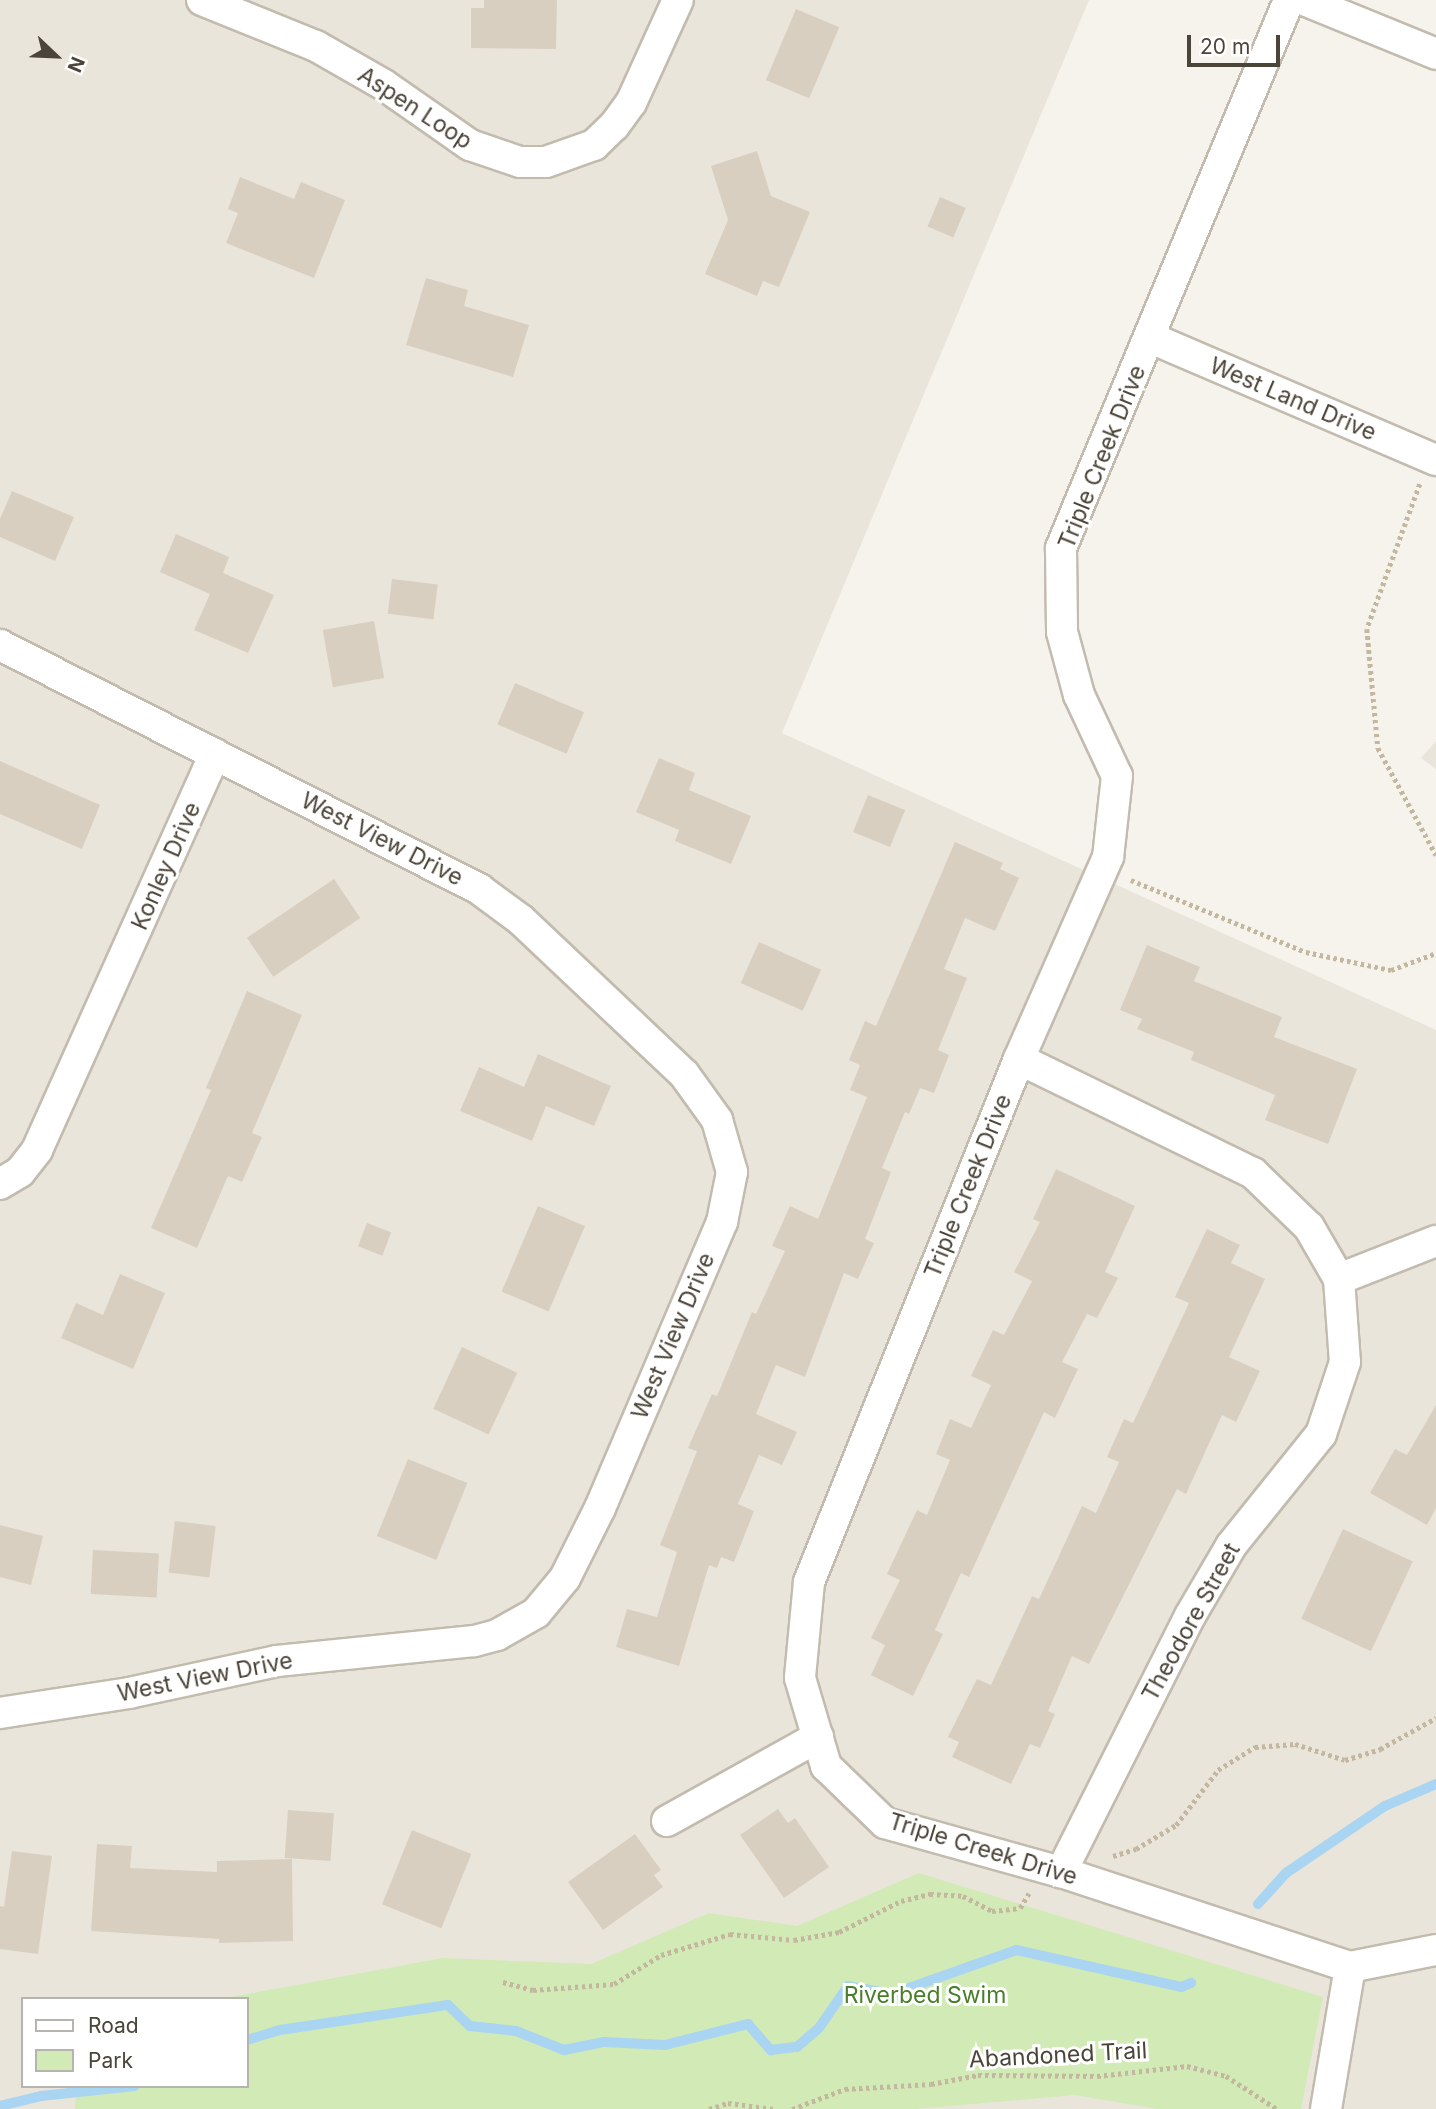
<!DOCTYPE html>
<html>
<head>
<meta charset="utf-8">
<style>
	body { margin:0 }
	#map { position:relative; width:1436px; height:2109px; overflow:hidden; background:#f6f3ec; font-family:Inter,sans-serif }
	div>[style] { position:absolute }
	[style*='--x'] { left:calc(var(--x)*1px); top:calc(var(--y)*1px); width:calc(var(--w)*1px); rotate:calc(var(--a)*1deg) }
	.residential>* { inset:0; background:#eae5da }
	.green>* { inset:0; background:#d2eab5 }
	.stream>* { height:10px; margin:-5px; padding:0 5px; transform-origin:5px; border-radius:5px; background:#a9d4f2 }
	.building>* { inset:0; background:#d8cfc1; transform-origin:0 0 }
	.path>* { height:4.5px; margin-top:-2.25px; transform-origin:0; background:repeating-linear-gradient(90deg,#c4b79f 0 3.5px,transparent 0 7px) }
	.roads { filter:drop-shadow(2px 0 #c2bbae) drop-shadow(-2px 0 #c2bbae) drop-shadow(0 2px #c2bbae) drop-shadow(0 -2px #c2bbae) }
	.minor>* { height:30px; margin:-15px; padding:0 15px; transform-origin:15px; border-radius:15px; background:#fff }
	span { translate:-50% -50%; white-space:nowrap; text-align:center; line-height:1.15; -webkit-text-stroke:6px #fff; paint-order:stroke }
	.street-label { font-size:23px; color:#4b4439 }
	.park-label { font-size:23px; color:#4a7f2a }
	.legend { position:absolute; left:21px; top:1997px; width:228px; height:91px; box-sizing:border-box; background:#fff; border:2px solid #b7b4b0; margin:0; padding:9px 12px; list-style:none; font-size:21px; color:#4b4439 }
	.legend li { display:flex; align-items:center; gap:14px; height:35px }
	.legend b { width:35px; border:2px solid #b7b4b0 }
	.north { position:absolute; left:21px; top:21px; width:70px; height:70px; -webkit-text-stroke:5px #fff; paint-order:stroke; rotate:113deg; font-size:19px; font-weight:700; line-height:28px; text-align:center; color:#4b4439 }
	.north::after { content:''; display:block; margin:auto; width:24px; height:32px; background:#4b4439; clip-path:polygon(50% 0,100% 100%,50% 72%,0 100%) }
	.scale { position:absolute; left:1187px; top:35px; width:93px; height:32px; box-sizing:border-box; border:4px solid #4b4439; border-top:0; padding-left:9px; font-size:21px; line-height:24px; white-space:nowrap; color:#4b4439; -webkit-text-stroke:5px #fff; paint-order:stroke }
</style>
</head>
<body>
<div id="map">
	<div class="residential">
		<i style="clip-path:polygon(evenodd,0 0,1089px 0,782px 733px,1436px 1030px,1436px 2109px,0 2109px,0 0,23px 1999px,247px 1999px,247px 2086px,23px 2086px,23px 1999px)"></i>
		<i style="clip-path:polygon(1436px 741px,1436px 769px,1421px 758px)"></i>
	</div>
	<div class="green">
		<i style="clip-path:polygon(919px 1873px,1323px 1997px,1301px 2109px,1157px 2109px,1075px 2095px,916px 2109px,75px 2109px,77px 2086px,247px 2086px,247px 1999px,220px 1999px,443px 1958px,591px 1964px,709px 1913px,797px 1926px)"></i>
	</div>
	<div class="stream">
		<i style="--x:1258;--y:1904;--w:42;--a:-47.9"></i>
		<i style="--x:1286;--y:1873;--w:120;--a:-34.1"></i>
		<i style="--x:1385;--y:1806;--w:56;--a:-23.3"></i>
		<i style="--x:247;--y:2040;--w:34;--a:-17"></i>
		<i style="--x:280;--y:2030;--w:170;--a:-8.5"></i>
		<i style="--x:448;--y:2005;--w:30;--a:44"></i>
		<i style="--x:470;--y:2026;--w:46;--a:6.2"></i>
		<i style="--x:516;--y:2031;--w:52;--a:21.6"></i>
		<i style="--x:564;--y:2050;--w:41;--a:-11.3"></i>
		<i style="--x:604;--y:2042;--w:61;--a:2.8"></i>
		<i style="--x:665;--y:2045;--w:86;--a:-14.2"></i>
		<i style="--x:748;--y:2024;--w:35;--a:49"></i>
		<i style="--x:771;--y:2050;--w:26;--a:-7"></i>
		<i style="--x:797;--y:2047;--w:29;--a:-41"></i>
		<i style="--x:819;--y:2028;--w:51;--a:-55.4"></i>
		<i style="--x:848;--y:1986;--w:45;--a:10.3"></i>
		<i style="--x:892;--y:1994;--w:132;--a:-19.5"></i>
		<i style="--x:1016;--y:1950;--w:169;--a:12.6"></i>
		<i style="--x:1181;--y:1987;--w:11;--a:-22"></i>
		<i style="--x:0;--y:2106;--w:42;--a:-13.7"></i>
		<i style="--x:41;--y:2096;--w:94;--a:-6.1"></i>
	</div>
	<div class="building">
		<i style="clip-path:polygon(484px 0,557px 0,556px 49px,471px 48px,471px 8px,484px 8px)"></i>
		<i style="left:796px;top:9px;width:47px;height:77px;rotate:23deg"></i>
		<i style="clip-path:polygon(757px 151px,771px 196px,810px 212px,779px 287px,763px 281px,757px 296px,705px 274px,728px 220px,711px 166px)"></i>
		<i style="clip-path:polygon(240px 177px,294px 199px,301px 182px,345px 200px,314px 278px,226px 243px,238px 213px,228px 209px)"></i>
		<i style="left:940px;top:197px;width:28px;height:32px;rotate:23deg"></i>
		<i style="clip-path:polygon(426px 278px,468px 290px,464px 306px,529px 325px,513px 377px,406px 345px)"></i>
		<i style="clip-path:polygon(12px 491px,74px 517px,55px 561px,0 537px,0 519px)"></i>
		<i style="clip-path:polygon(176px 534px,229px 557px,223px 573px,274px 595px,248px 653px,194px 630px,210px 594px,160px 572px)"></i>
		<i style="left:392px;top:579px;width:46px;height:35px;rotate:7deg"></i>
		<i style="left:374px;top:621px;width:58px;height:52px;rotate:80deg"></i>
		<i style="left:515px;top:683px;width:75px;height:45px;rotate:23deg"></i>
		<i style="clip-path:polygon(659px 758px,695px 773px,689px 790px,751px 816px,731px 864px,675px 841px,679px 830px,636px 812px)"></i>
		<i style="clip-path:polygon(0 761px,100px 805px,82px 849px,0 814px)"></i>
		<i style="left:868px;top:795px;width:40px;height:40px;rotate:22deg"></i>
		<i style="clip-path:polygon(955px 842px,1003px 863px,1000px 869px,1019px 878px,995px 931px,965px 918px,944px 969px,967px 978px,938px 1050px,949px 1055px,934px 1093px,920px 1088px,909px 1114px,905px 1112px,882px 1168px,891px 1172px,865px 1239px,874px 1243px,858px 1279px,844px 1273px,805px 1377px,776px 1365px,756px 1414px,797px 1432px,782px 1465px,759px 1455px,738px 1504px,754px 1511px,734px 1562px,721px 1557px,717px 1568px,709px 1565px,679px 1666px,616px 1647px,627px 1609px,657px 1617px,677px 1552px,660px 1545px,697px 1451px,688px 1448px,712px 1394px,717px 1396px,752px 1312px,756px 1314px,785px 1251px,772px 1246px,790px 1206px,818px 1219px,867px 1097px,850px 1090px,860px 1065px,849px 1060px,865px 1021px,876px 1026px)"></i>
		<i style="left:334px;top:879px;width:47px;height:105px;rotate:56deg"></i>
		<i style="left:759px;top:942px;width:68px;height:45px;rotate:24deg"></i>
		<i style="clip-path:polygon(1147px 945px,1200px 967px,1194px 981px,1282px 1017px,1274px 1037px,1357px 1069px,1328px 1144px,1265px 1120px,1275px 1095px,1191px 1060px,1194px 1052px,1137px 1029px,1142px 1019px,1120px 1010px)"></i>
		<i style="clip-path:polygon(247px 991px,302px 1015px,252px 1133px,262px 1137px,242px 1182px,228px 1176px,197px 1248px,151px 1228px,211px 1090px,206px 1088px)"></i>
		<i style="clip-path:polygon(538px 1054px,611px 1086px,594px 1126px,546px 1106px,532px 1141px,460px 1111px,479px 1067px,524px 1087px)"></i>
		<i style="clip-path:polygon(1056px 1169px,1135px 1206px,1105px 1272px,1118px 1278px,1097px 1318px,1087px 1314px,1062px 1362px,1078px 1369px,1055px 1418px,1044px 1412px,969px 1577px,961px 1573px,935px 1630px,943px 1634px,913px 1696px,871px 1675px,885px 1645px,871px 1638px,900px 1580px,887px 1574px,917px 1510px,927px 1515px,950px 1460px,936px 1454px,950px 1419px,971px 1428px,991px 1385px,971px 1376px,993px 1330px,1004px 1335px,1032px 1281px,1014px 1272px,1040px 1222px,1033px 1219px)"></i>
		<i style="left:538px;top:1206px;width:51px;height:93px;rotate:23deg"></i>
		<i style="left:367px;top:1223px;width:26px;height:25px;rotate:21deg"></i>
		<i style="clip-path:polygon(1207px 1229px,1240px 1245px,1231px 1263px,1265px 1279px,1229px 1357px,1260px 1371px,1236px 1422px,1222px 1415px,1186px 1494px,1177px 1489px,1089px 1664px,1072px 1656px,1048px 1711px,1055px 1714px,1040px 1748px,1030px 1744px,1011px 1784px,952px 1757px,959px 1742px,948px 1737px,977px 1679px,991px 1685px,1032px 1596px,1039px 1599px,1082px 1506px,1096px 1513px,1119px 1462px,1107px 1457px,1124px 1419px,1133px 1423px,1189px 1303px,1175px 1297px)"></i>
		<i style="clip-path:polygon(120px 1274px,165px 1293px,133px 1369px,61px 1338px,76px 1303px,103px 1315px)"></i>
		<i style="left:462px;top:1347px;width:61px;height:68px;rotate:25deg"></i>
		<i style="clip-path:polygon(1436px 1405px,1436px 1508px,1427px 1525px,1370px 1493px,1395px 1449px,1407px 1455px)"></i>
		<i style="left:408px;top:1459px;width:64px;height:83px;rotate:22deg"></i>
		<i style="left:175px;top:1521px;width:41px;height:52px;rotate:7deg"></i>
		<i style="clip-path:polygon(0 1525px,43px 1536px,31px 1585px,0 1577px)"></i>
		<i style="left:1343px;top:1529px;width:77px;height:99px;rotate:25deg"></i>
		<i style="left:93px;top:1550px;width:66px;height:44px;rotate:3deg"></i>
		<i style="clip-path:polygon(778px 1809px,788px 1823px,795px 1818px,829px 1867px,784px 1898px,740px 1835px)"></i>
		<i style="left:288px;top:1810px;width:46px;height:48px;rotate:4deg"></i>
		<i style="left:412px;top:1830px;width:64px;height:80px;rotate:22deg"></i>
		<i style="clip-path:polygon(635px 1834px,661px 1870px,654px 1875px,663px 1887px,603px 1930px,568px 1882px)"></i>
		<i style="clip-path:polygon(97px 1844px,132px 1846px,130px 1868px,217px 1872px,217px 1861px,292px 1859px,293px 1941px,219px 1943px,219px 1939px,91px 1931px)"></i>
		<i style="clip-path:polygon(12px 1851px,52px 1856px,38px 1954px,0 1949px,0 1906px,4px 1907px)"></i>
	</div>
	<div class="path">
		<i style="--x:1420;--y:484;--w:154;--a:110.1"></i>
		<i style="--x:1367;--y:629;--w:120;--a:84.7"></i>
		<i style="--x:1378;--y:748;--w:122;--a:61.5"></i>
		<i style="--x:1131;--y:880;--w:189;--a:22.4"></i>
		<i style="--x:1306;--y:952;--w:87;--a:12"></i>
		<i style="--x:1391;--y:970;--w:48;--a:-20.7"></i>
		<i style="--x:1113;--y:1856;--w:24;--a:-17"></i>
		<i style="--x:1136;--y:1849;--w:47;--a:-31"></i>
		<i style="--x:1176;--y:1825;--w:69;--a:-52.6"></i>
		<i style="--x:1218;--y:1770;--w:44;--a:-31.9"></i>
		<i style="--x:1255;--y:1747;--w:40;--a:-4.3"></i>
		<i style="--x:1295;--y:1744;--w:52;--a:17.7"></i>
		<i style="--x:1345;--y:1760;--w:37;--a:-17"></i>
		<i style="--x:1380;--y:1749;--w:64;--a:-29"></i>
		<i style="--x:503;--y:1982;--w:31;--a:15"></i>
		<i style="--x:533;--y:1990;--w:81;--a:-4.2"></i>
		<i style="--x:614;--y:1984;--w:55;--a:-31.7"></i>
		<i style="--x:661;--y:1955;--w:72;--a:-16.9"></i>
		<i style="--x:730;--y:1934;--w:64;--a:5.4"></i>
		<i style="--x:794;--y:1940;--w:46;--a:-10.1"></i>
		<i style="--x:839;--y:1932;--w:69;--a:-26.6"></i>
		<i style="--x:901;--y:1901;--w:30;--a:-14"></i>
		<i style="--x:930;--y:1894;--w:33;--a:3"></i>
		<i style="--x:963;--y:1896;--w:33;--a:27"></i>
		<i style="--x:992;--y:1911;--w:28;--a:-6"></i>
		<i style="--x:1020;--y:1908;--w:17;--a:-59"></i>
		<i style="--x:709;--y:2109;--w:20;--a:-18"></i>
		<i style="--x:728;--y:2103;--w:46;--a:7.4"></i>
		<i style="--x:792;--y:2109;--w:57;--a:-20.7"></i>
		<i style="--x:845;--y:2089;--w:86;--a:-3.3"></i>
		<i style="--x:931;--y:2084;--w:48;--a:-10.8"></i>
		<i style="--x:978;--y:2075;--w:119;--a:0.5"></i>
		<i style="--x:1097;--y:2076;--w:91;--a:-6.3"></i>
		<i style="--x:1187;--y:2066;--w:40;--a:14.4"></i>
		<i style="--x:1226;--y:2076;--w:61;--a:32.9"></i>
	</div>
	<div class="roads">
		<div class="minor">
			<i style="--x:202;--y:0;--w:123;--a:22"></i>
			<i style="--x:316;--y:46;--w:78;--a:29.8"></i>
			<i style="--x:384;--y:85;--w:105;--a:34.9"></i>
			<i style="--x:470;--y:145;--w:53;--a:18.8"></i>
			<i style="--x:520;--y:162;--w:26;--a:0"></i>
			<i style="--x:546;--y:162;--w:51;--a:-19.5"></i>
			<i style="--x:594;--y:145;--w:28;--a:-44"></i>
			<i style="--x:614;--y:126;--w:29;--a:-54"></i>
			<i style="--x:631;--y:103;--w:113;--a:-65.5"></i>
			<i style="--x:1289;--y:0;--w:594;--a:112.59"></i>
			<i style="--x:1061;--y:548;--w:84;--a:89.3"></i>
			<i style="--x:1062;--y:632;--w:65;--a:74.9"></i>
			<i style="--x:1079;--y:695;--w:89;--a:64.9"></i>
			<i style="--x:1117;--y:776;--w:81;--a:96.3"></i>
			<i style="--x:1108;--y:857;--w:221;--a:113.8"></i>
			<i style="--x:1019;--y:1059;--w:564;--a:111.88"></i>
			<i style="--x:809;--y:1582;--w:96;--a:95.4"></i>
			<i style="--x:800;--y:1678;--w:92;--a:73.5"></i>
			<i style="--x:826;--y:1766;--w:82;--a:44"></i>
			<i style="--x:885;--y:1823;--w:183;--a:15.6"></i>
			<i style="--x:1061;--y:1872;--w:304;--a:18.2"></i>
			<i style="--x:1350;--y:1967;--w:88;--a:-11.2"></i>
			<i style="--x:1304;--y:0;--w:143;--a:22.2"></i>
			<i style="--x:1151;--y:338;--w:310;--a:23.2"></i>
			<i style="--x:0;--y:645;--w:538;--a:26.99"></i>
			<i style="--x:479;--y:889;--w:52;--a:36.4"></i>
			<i style="--x:521;--y:920;--w:224;--a:43.4"></i>
			<i style="--x:684;--y:1074;--w:57;--a:54.3"></i>
			<i style="--x:717;--y:1120;--w:54;--a:73.9"></i>
			<i style="--x:732;--y:1172;--w:51;--a:101.3"></i>
			<i style="--x:722;--y:1222;--w:311;--a:113.1"></i>
			<i style="--x:600;--y:1508;--w:78;--a:116.6"></i>
			<i style="--x:565;--y:1578;--w:45;--a:129.6"></i>
			<i style="--x:536;--y:1613;--w:45;--a:150.6"></i>
			<i style="--x:497;--y:1635;--w:24;--a:165"></i>
			<i style="--x:474;--y:1641;--w:198;--a:174.2"></i>
			<i style="--x:277;--y:1661;--w:151;--a:167.8"></i>
			<i style="--x:129;--y:1693;--w:131;--a:171.2"></i>
			<i style="--x:1019;--y:1059;--w:260;--a:26"></i>
			<i style="--x:1253;--y:1173;--w:78;--a:44"></i>
			<i style="--x:1309;--y:1227;--w:60;--a:60"></i>
			<i style="--x:1339;--y:1279;--w:83;--a:85.9"></i>
			<i style="--x:1345;--y:1362;--w:76;--a:108.4"></i>
			<i style="--x:1321;--y:1434;--w:144;--a:128.8"></i>
			<i style="--x:1231;--y:1546;--w:81;--a:120.4"></i>
			<i style="--x:1190;--y:1616;--w:287;--a:116.7"></i>
			<i style="--x:0;--y:1184;--w:23;--a:-31"></i>
			<i style="--x:20;--y:1172;--w:28;--a:-52"></i>
			<i style="--x:37;--y:1150;--w:434;--a:-65.8"></i>
			<i style="--x:1339;--y:1279;--w:104;--a:-21.4"></i>
			<i style="--x:667;--y:1821;--w:173;--a:-29.1"></i>
			<i style="--x:1326;--y:2109;--w:144;--a:-80.4"></i>
		</div>
	</div>
	<div class="street-label">
		<span style="left:415px;top:108px;rotate:33deg">Aspen Loop</span>
		<span style="left:1293px;top:399px;rotate:23deg">West Land Drive</span>
		<span style="left:1102px;top:457px;rotate:-68deg">Triple Creek Drive</span>
		<span style="left:382px;top:839px;rotate:27deg">West View Drive</span>
		<span style="left:166px;top:866px;rotate:-66deg">Konley Drive</span>
		<span style="left:968px;top:1186px;rotate:-68deg">Triple Creek Drive</span>
		<span style="left:673px;top:1336px;rotate:-67deg">West View Drive</span>
		<span style="left:1191px;top:1622px;rotate:-61deg">Theodore Street</span>
		<span style="left:205px;top:1677px;rotate:-11deg">West View Drive</span>
		<span style="left:983px;top:1849px;rotate:17deg">Triple Creek Drive</span>
		<span style="left:1058px;top:2055px;rotate:-3deg">Abandoned Trail</span>
	</div>
	<div class="park-label">
		<span style="left:925px;top:1995px">Riverbed Swim</span>
	</div>
	<ul class="legend">
	<li><b style="height:9px;background:#fff"></b>Road</li>
	<li><b style="height:19px;background:#d2eab5"></b>Park</li>
	</ul>
	<div class="north">N</div>
	<div class="scale">20 m</div>
</div>
</body>
</html>
